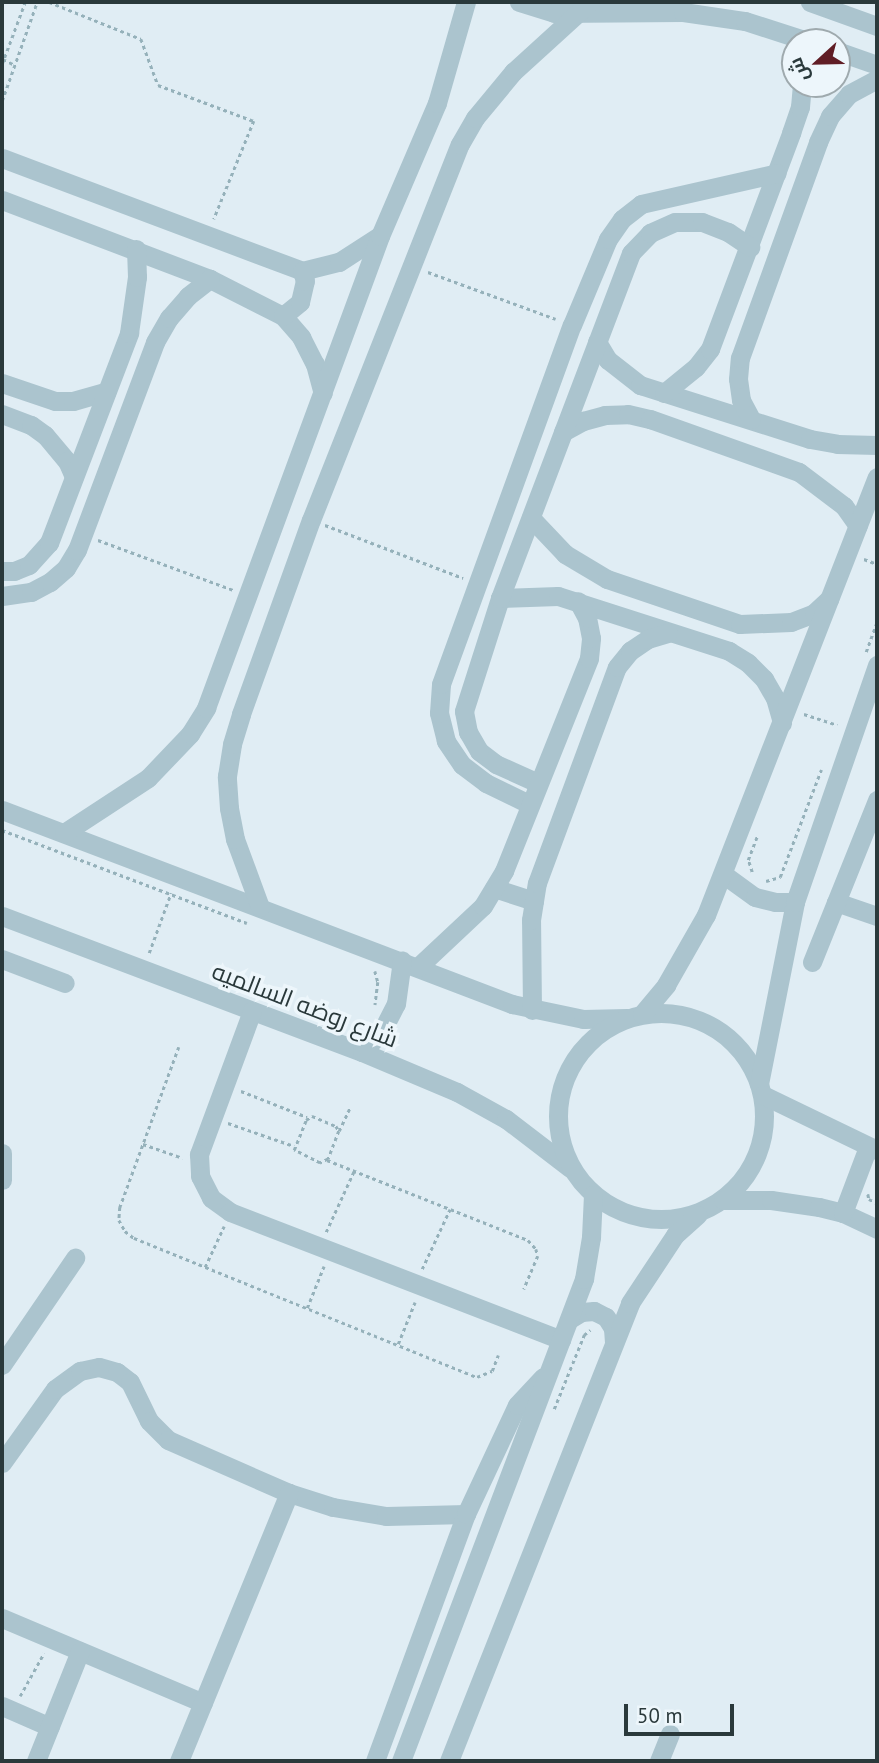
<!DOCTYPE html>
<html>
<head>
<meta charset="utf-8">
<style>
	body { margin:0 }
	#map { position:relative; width:879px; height:1763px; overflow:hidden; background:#e0edf4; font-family:"PT Sans",Cairo,sans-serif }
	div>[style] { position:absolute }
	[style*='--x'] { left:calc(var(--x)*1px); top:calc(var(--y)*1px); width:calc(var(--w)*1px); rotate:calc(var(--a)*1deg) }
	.path>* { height:2.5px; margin-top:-1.25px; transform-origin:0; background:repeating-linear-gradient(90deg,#95b1ba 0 3.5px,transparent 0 7px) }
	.minor>* { height:19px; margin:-9.5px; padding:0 9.5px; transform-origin:9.5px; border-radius:9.5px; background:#abc4ce }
	.minor>.ring { margin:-9.5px; padding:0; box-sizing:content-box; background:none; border:19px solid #abc4ce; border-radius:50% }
	span { translate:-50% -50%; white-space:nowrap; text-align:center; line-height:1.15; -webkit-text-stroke:7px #edf6fb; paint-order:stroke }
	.street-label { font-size:24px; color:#2a393b }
	.frame { position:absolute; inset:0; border:4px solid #2a393b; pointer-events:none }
	.north { position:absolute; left:781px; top:28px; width:70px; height:70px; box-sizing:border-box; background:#edf6fb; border:2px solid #9faaae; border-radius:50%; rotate:248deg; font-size:19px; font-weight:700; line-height:28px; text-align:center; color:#2a393b }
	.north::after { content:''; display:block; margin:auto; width:24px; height:32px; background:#601d25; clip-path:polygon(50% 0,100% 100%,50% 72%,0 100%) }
	.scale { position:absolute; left:624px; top:1704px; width:110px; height:32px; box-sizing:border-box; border:4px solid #2a393b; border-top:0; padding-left:9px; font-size:21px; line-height:24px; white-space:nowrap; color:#2a393b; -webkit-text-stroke:5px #edf6fb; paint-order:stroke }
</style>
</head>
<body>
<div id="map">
	<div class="path">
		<i style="--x:49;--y:2;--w:99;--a:21.9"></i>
		<i style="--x:141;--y:39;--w:49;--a:69.7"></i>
		<i style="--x:158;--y:85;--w:103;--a:20.6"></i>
		<i style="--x:254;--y:121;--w:106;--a:112.2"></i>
		<i style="--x:3;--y:59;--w:13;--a:27"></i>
		<i style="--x:2;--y:64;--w:66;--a:-69.6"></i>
		<i style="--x:2;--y:101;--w:105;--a:-70.5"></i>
		<i style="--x:428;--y:272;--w:136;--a:20.2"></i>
		<i style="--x:325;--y:525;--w:148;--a:21"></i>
		<i style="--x:98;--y:540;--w:144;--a:20.3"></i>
		<i style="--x:864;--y:559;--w:14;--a:21"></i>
		<i style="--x:866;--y:652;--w:33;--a:-70"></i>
		<i style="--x:804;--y:714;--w:35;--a:18"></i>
		<i style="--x:2;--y:830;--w:262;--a:20.8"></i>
		<i style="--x:752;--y:872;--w:13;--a:-108"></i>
		<i style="--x:748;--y:860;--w:26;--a:-69"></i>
		<i style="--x:766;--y:881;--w:15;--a:-16"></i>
		<i style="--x:780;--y:877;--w:115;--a:-69"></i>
		<i style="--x:149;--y:953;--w:64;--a:-69.9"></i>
		<i style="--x:375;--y:971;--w:11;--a:75"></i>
		<i style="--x:378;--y:982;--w:23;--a:97"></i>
		<i style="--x:179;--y:1047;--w:171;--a:110.2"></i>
		<i style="--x:120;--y:1207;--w:13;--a:94"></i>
		<i style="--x:119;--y:1220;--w:13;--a:61"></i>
		<i style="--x:125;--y:1231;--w:11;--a:38"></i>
		<i style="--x:134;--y:1238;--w:370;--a:22.1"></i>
		<i style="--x:477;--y:1377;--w:16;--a:-22"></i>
		<i style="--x:492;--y:1371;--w:17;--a:-69"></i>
		<i style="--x:241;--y:1091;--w:71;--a:21.5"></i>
		<i style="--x:312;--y:1116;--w:26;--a:23"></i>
		<i style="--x:336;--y:1126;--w:6;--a:59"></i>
		<i style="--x:339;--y:1131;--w:30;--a:111"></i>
		<i style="--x:328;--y:1159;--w:9;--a:153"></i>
		<i style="--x:320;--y:1163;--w:29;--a:-153"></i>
		<i style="--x:294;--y:1150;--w:32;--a:-68"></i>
		<i style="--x:306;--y:1120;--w:7;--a:-34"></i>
		<i style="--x:228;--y:1123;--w:70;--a:19.2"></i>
		<i style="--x:339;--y:1131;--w:26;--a:-65"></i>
		<i style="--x:143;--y:1144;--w:42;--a:19.3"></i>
		<i style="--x:327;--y:1160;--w:216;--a:21.7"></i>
		<i style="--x:528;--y:1240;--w:12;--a:48"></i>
		<i style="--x:536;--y:1249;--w:7;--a:74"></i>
		<i style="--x:538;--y:1256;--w:36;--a:113"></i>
		<i style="--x:868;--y:1194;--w:5;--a:79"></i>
		<i style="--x:869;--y:1199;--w:9;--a:27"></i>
		<i style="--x:326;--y:1232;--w:67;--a:-65.3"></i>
		<i style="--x:205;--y:1267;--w:45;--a:-65.1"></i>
		<i style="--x:422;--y:1269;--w:66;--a:-65"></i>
		<i style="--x:307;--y:1308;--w:45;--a:-68"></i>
		<i style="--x:398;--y:1344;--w:45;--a:-68"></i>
		<i style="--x:554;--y:1409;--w:80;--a:-67.9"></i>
		<i style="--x:584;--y:1335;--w:8;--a:-40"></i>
		<i style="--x:20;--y:1696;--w:49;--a:-60.8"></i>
	</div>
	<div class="minor">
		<i style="--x:519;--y:2;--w:37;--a:17"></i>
		<i style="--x:554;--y:13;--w:129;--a:-0.4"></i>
		<i style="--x:683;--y:12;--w:63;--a:8.3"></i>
		<i style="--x:745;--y:21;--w:68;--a:17.9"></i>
		<i style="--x:810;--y:2;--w:71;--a:19.7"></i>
		<i style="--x:837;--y:51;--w:42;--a:19.3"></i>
		<i style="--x:2;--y:158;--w:321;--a:20.6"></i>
		<i style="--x:302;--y:271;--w:38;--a:-14"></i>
		<i style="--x:339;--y:262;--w:48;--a:-33"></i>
		<i style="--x:2;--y:200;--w:222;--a:20.8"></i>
		<i style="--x:210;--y:279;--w:82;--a:26.9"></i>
		<i style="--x:283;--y:316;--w:28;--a:49"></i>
		<i style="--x:301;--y:337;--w:30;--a:63"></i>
		<i style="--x:315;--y:364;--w:30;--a:75"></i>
		<i style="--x:283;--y:316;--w:22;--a:-39"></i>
		<i style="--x:300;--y:302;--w:22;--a:-77"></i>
		<i style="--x:305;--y:281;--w:10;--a:-107"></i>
		<i style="--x:597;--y:342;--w:21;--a:59"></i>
		<i style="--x:608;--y:360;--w:41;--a:38"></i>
		<i style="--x:640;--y:385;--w:178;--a:17.6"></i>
		<i style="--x:810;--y:439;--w:27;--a:10"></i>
		<i style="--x:837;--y:444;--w:40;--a:1.4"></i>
		<i style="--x:2;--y:383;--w:56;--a:18.8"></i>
		<i style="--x:55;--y:401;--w:18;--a:0"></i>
		<i style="--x:73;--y:401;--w:35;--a:-16"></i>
		<i style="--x:664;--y:393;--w:41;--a:-39.1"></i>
		<i style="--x:696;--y:367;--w:23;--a:-52"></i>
		<i style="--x:710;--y:349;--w:231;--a:-69.4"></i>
		<i style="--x:791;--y:133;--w:28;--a:-71"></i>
		<i style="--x:800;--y:107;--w:23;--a:-85"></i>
		<i style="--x:2;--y:414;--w:31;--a:21"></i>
		<i style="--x:31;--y:425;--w:17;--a:36"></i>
		<i style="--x:45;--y:435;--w:34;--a:50"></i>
		<i style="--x:67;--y:461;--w:17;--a:66"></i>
		<i style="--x:751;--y:419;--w:21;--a:-118"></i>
		<i style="--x:741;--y:400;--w:21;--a:-98"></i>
		<i style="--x:738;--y:379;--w:21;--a:-85"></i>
		<i style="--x:740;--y:358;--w:230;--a:-70.1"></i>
		<i style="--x:818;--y:142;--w:29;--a:-65"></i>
		<i style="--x:830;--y:116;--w:29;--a:-49"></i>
		<i style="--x:849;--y:94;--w:32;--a:-28"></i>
		<i style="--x:563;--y:432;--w:23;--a:-29"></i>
		<i style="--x:583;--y:421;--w:23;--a:-15"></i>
		<i style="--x:605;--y:415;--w:23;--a:-2"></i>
		<i style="--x:628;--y:414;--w:23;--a:13"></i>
		<i style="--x:650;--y:419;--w:158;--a:19.6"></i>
		<i style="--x:799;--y:472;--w:56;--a:37.1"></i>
		<i style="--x:844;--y:506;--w:24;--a:55"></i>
		<i style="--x:531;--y:518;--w:50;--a:46.6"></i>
		<i style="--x:565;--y:554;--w:49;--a:30.8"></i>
		<i style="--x:607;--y:579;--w:140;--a:18.7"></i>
		<i style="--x:740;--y:624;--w:51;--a:-2.2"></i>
		<i style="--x:791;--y:622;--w:25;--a:-21"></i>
		<i style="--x:814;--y:613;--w:21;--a:-43"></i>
		<i style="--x:2;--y:571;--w:12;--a:0"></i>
		<i style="--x:14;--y:571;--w:16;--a:-22"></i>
		<i style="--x:29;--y:565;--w:30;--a:-48"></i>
		<i style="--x:49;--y:543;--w:225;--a:-69.1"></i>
		<i style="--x:129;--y:333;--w:57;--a:-81.9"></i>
		<i style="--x:137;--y:277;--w:28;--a:-92"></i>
		<i style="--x:2;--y:596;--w:29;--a:-8"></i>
		<i style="--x:31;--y:592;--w:21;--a:-28"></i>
		<i style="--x:50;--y:582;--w:21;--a:-41"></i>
		<i style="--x:66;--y:568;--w:21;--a:-59"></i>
		<i style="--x:77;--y:550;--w:222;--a:-69.4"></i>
		<i style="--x:155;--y:342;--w:28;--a:-60"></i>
		<i style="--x:169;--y:318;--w:29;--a:-49"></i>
		<i style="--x:188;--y:296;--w:28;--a:-38"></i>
		<i style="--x:500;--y:598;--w:58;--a:-2"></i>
		<i style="--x:558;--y:596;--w:180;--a:17.8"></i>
		<i style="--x:729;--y:651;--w:22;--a:32"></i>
		<i style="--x:748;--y:663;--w:23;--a:45"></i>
		<i style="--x:764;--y:679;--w:22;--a:60"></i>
		<i style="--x:775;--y:698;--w:26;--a:74"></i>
		<i style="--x:538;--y:783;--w:46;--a:-155.7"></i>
		<i style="--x:496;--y:764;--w:21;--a:-143"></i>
		<i style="--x:479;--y:751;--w:22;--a:-120"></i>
		<i style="--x:468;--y:732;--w:21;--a:-101"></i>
		<i style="--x:464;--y:711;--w:119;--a:-72.3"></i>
		<i style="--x:500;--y:598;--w:369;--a:-69.2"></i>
		<i style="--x:631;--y:253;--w:28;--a:-46"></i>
		<i style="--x:650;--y:233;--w:27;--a:-24"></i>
		<i style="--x:675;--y:222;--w:27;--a:0"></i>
		<i style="--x:702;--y:222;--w:28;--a:21"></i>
		<i style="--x:728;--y:232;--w:27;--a:34"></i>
		<i style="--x:529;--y:804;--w:48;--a:-154"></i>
		<i style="--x:486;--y:783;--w:30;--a:-143"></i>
		<i style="--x:462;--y:765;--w:29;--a:-124"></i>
		<i style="--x:446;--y:741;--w:29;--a:-104"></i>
		<i style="--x:439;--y:713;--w:29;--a:-86"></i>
		<i style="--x:441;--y:684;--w:382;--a:-70"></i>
		<i style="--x:572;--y:325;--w:93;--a:-67.3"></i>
		<i style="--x:608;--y:239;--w:24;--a:-55"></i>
		<i style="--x:622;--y:219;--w:24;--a:-38"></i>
		<i style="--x:641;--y:204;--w:139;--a:-12.8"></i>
		<i style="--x:2;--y:810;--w:546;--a:20.83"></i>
		<i style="--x:512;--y:1004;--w:73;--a:11.9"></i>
		<i style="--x:583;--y:1019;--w:44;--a:-1.3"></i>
		<i style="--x:64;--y:833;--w:100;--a:-33.2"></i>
		<i style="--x:148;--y:778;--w:61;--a:-46.3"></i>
		<i style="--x:190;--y:734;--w:31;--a:-58"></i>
		<i style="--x:206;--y:708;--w:503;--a:-69.76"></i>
		<i style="--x:380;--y:236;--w:145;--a:-66.8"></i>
		<i style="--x:437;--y:103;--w:105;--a:-74"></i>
		<i style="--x:723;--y:874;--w:39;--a:36"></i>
		<i style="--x:755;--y:897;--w:21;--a:14"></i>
		<i style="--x:775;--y:902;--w:20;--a:0"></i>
		<i style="--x:494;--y:888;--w:42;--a:18"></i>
		<i style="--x:836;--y:902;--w:43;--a:18.9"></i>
		<i style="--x:260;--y:907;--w:72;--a:-110.2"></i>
		<i style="--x:235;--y:839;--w:32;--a:-101"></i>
		<i style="--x:229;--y:808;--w:32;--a:-94"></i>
		<i style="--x:227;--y:776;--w:32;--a:-81"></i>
		<i style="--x:232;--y:744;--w:31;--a:-73"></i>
		<i style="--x:241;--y:714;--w:206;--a:-70.2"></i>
		<i style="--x:311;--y:520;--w:404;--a:-68.4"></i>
		<i style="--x:460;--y:144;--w:30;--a:-60"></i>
		<i style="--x:475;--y:118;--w:60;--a:-50.4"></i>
		<i style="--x:513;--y:72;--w:104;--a:-42.3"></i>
		<i style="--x:2;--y:916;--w:385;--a:20.7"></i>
		<i style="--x:362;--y:1052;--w:103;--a:22.8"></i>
		<i style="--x:457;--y:1092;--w:56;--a:28.9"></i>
		<i style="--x:506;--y:1119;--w:81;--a:37.4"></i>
		<i style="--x:2;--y:959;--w:67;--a:20.9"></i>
		<i style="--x:812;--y:962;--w:175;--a:-68.1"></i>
		<i style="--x:418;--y:967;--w:89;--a:-43.2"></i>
		<i style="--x:483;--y:906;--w:41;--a:-59"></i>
		<i style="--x:504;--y:871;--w:229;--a:-68.2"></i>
		<i style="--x:589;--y:658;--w:20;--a:-84"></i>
		<i style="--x:591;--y:638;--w:20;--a:-101"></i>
		<i style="--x:587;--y:618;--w:19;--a:-118"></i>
		<i style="--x:532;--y:1010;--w:90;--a:-90.6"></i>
		<i style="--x:531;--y:920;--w:37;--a:-81"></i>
		<i style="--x:537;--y:883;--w:230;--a:-69.7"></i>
		<i style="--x:617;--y:667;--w:21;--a:-51"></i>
		<i style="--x:630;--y:651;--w:22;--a:-34"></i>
		<i style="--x:648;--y:639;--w:21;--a:-17"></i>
		<i style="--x:252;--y:1011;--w:153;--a:110.3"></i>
		<i style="--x:199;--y:1154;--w:22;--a:87"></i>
		<i style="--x:200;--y:1176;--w:25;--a:63"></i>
		<i style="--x:211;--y:1198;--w:24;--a:36"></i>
		<i style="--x:230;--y:1212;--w:355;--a:21.1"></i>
		<i class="ring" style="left:558px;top:1013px;width:187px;height:187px"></i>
		<i style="--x:642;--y:1014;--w:38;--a:-50"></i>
		<i style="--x:666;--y:985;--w:81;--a:-60.3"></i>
		<i style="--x:706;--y:915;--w:470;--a:-68.7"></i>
		<i style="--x:362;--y:1052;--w:29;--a:-46"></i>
		<i style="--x:382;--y:1031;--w:30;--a:-63"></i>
		<i style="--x:396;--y:1004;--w:44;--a:-82.2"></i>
		<i style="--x:759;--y:1084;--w:186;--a:-78.8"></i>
		<i style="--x:795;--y:902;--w:251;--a:-70.9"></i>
		<i style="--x:763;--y:1095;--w:127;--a:25.8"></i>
		<i style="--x:2;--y:1153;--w:27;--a:90"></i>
		<i style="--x:723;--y:1200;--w:48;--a:0"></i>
		<i style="--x:771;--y:1200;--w:49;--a:8.3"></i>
		<i style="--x:819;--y:1207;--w:25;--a:14"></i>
		<i style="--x:843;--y:1213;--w:38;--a:25"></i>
		<i style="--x:843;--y:1213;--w:71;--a:-69.3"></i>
		<i style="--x:570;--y:1319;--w:13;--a:-32"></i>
		<i style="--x:581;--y:1312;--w:13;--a:-4"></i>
		<i style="--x:594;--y:1311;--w:13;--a:27"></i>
		<i style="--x:606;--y:1317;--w:13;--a:58"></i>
		<i style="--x:613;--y:1328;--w:13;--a:86"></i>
		<i style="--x:2;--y:1365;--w:130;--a:-55.7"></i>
		<i style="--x:2;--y:1463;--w:91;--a:-54.4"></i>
		<i style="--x:55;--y:1389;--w:31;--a:-36"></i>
		<i style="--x:80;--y:1371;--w:19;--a:-12"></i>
		<i style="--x:99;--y:1367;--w:19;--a:16"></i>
		<i style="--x:117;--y:1372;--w:16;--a:38"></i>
		<i style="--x:130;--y:1382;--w:43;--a:64"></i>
		<i style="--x:149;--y:1421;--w:27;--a:45"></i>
		<i style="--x:168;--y:1440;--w:132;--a:23.7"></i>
		<i style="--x:289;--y:1493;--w:46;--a:17.7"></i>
		<i style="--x:333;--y:1507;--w:54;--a:9.6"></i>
		<i style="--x:386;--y:1516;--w:80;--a:-1.4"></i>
		<i style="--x:2;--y:1618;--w:218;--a:22.9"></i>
		<i style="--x:2;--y:1706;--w:52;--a:23.6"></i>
		<i style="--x:36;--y:1761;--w:118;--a:-68.2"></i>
		<i style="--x:179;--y:1761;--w:290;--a:-67.7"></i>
		<i style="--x:375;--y:1761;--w:263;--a:-69.8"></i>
		<i style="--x:466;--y:1514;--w:120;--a:-64.9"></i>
		<i style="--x:517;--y:1405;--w:38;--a:-47"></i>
		<i style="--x:401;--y:1761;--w:516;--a:-69.21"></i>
		<i style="--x:584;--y:1279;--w:43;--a:-80.5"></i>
		<i style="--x:591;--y:1237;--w:42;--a:-87.3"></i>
		<i style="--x:449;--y:1761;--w:492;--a:-68.4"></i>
		<i style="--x:630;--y:1303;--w:82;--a:-56.5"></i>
		<i style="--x:675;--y:1235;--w:30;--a:-42"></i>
		<i style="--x:659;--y:1761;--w:29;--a:-68"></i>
	</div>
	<div class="street-label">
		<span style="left:305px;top:1005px;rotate:21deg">شارع روضه السالميه</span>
	</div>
	<div class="frame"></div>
	<div class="north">ش</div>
	<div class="scale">50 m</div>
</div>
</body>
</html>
